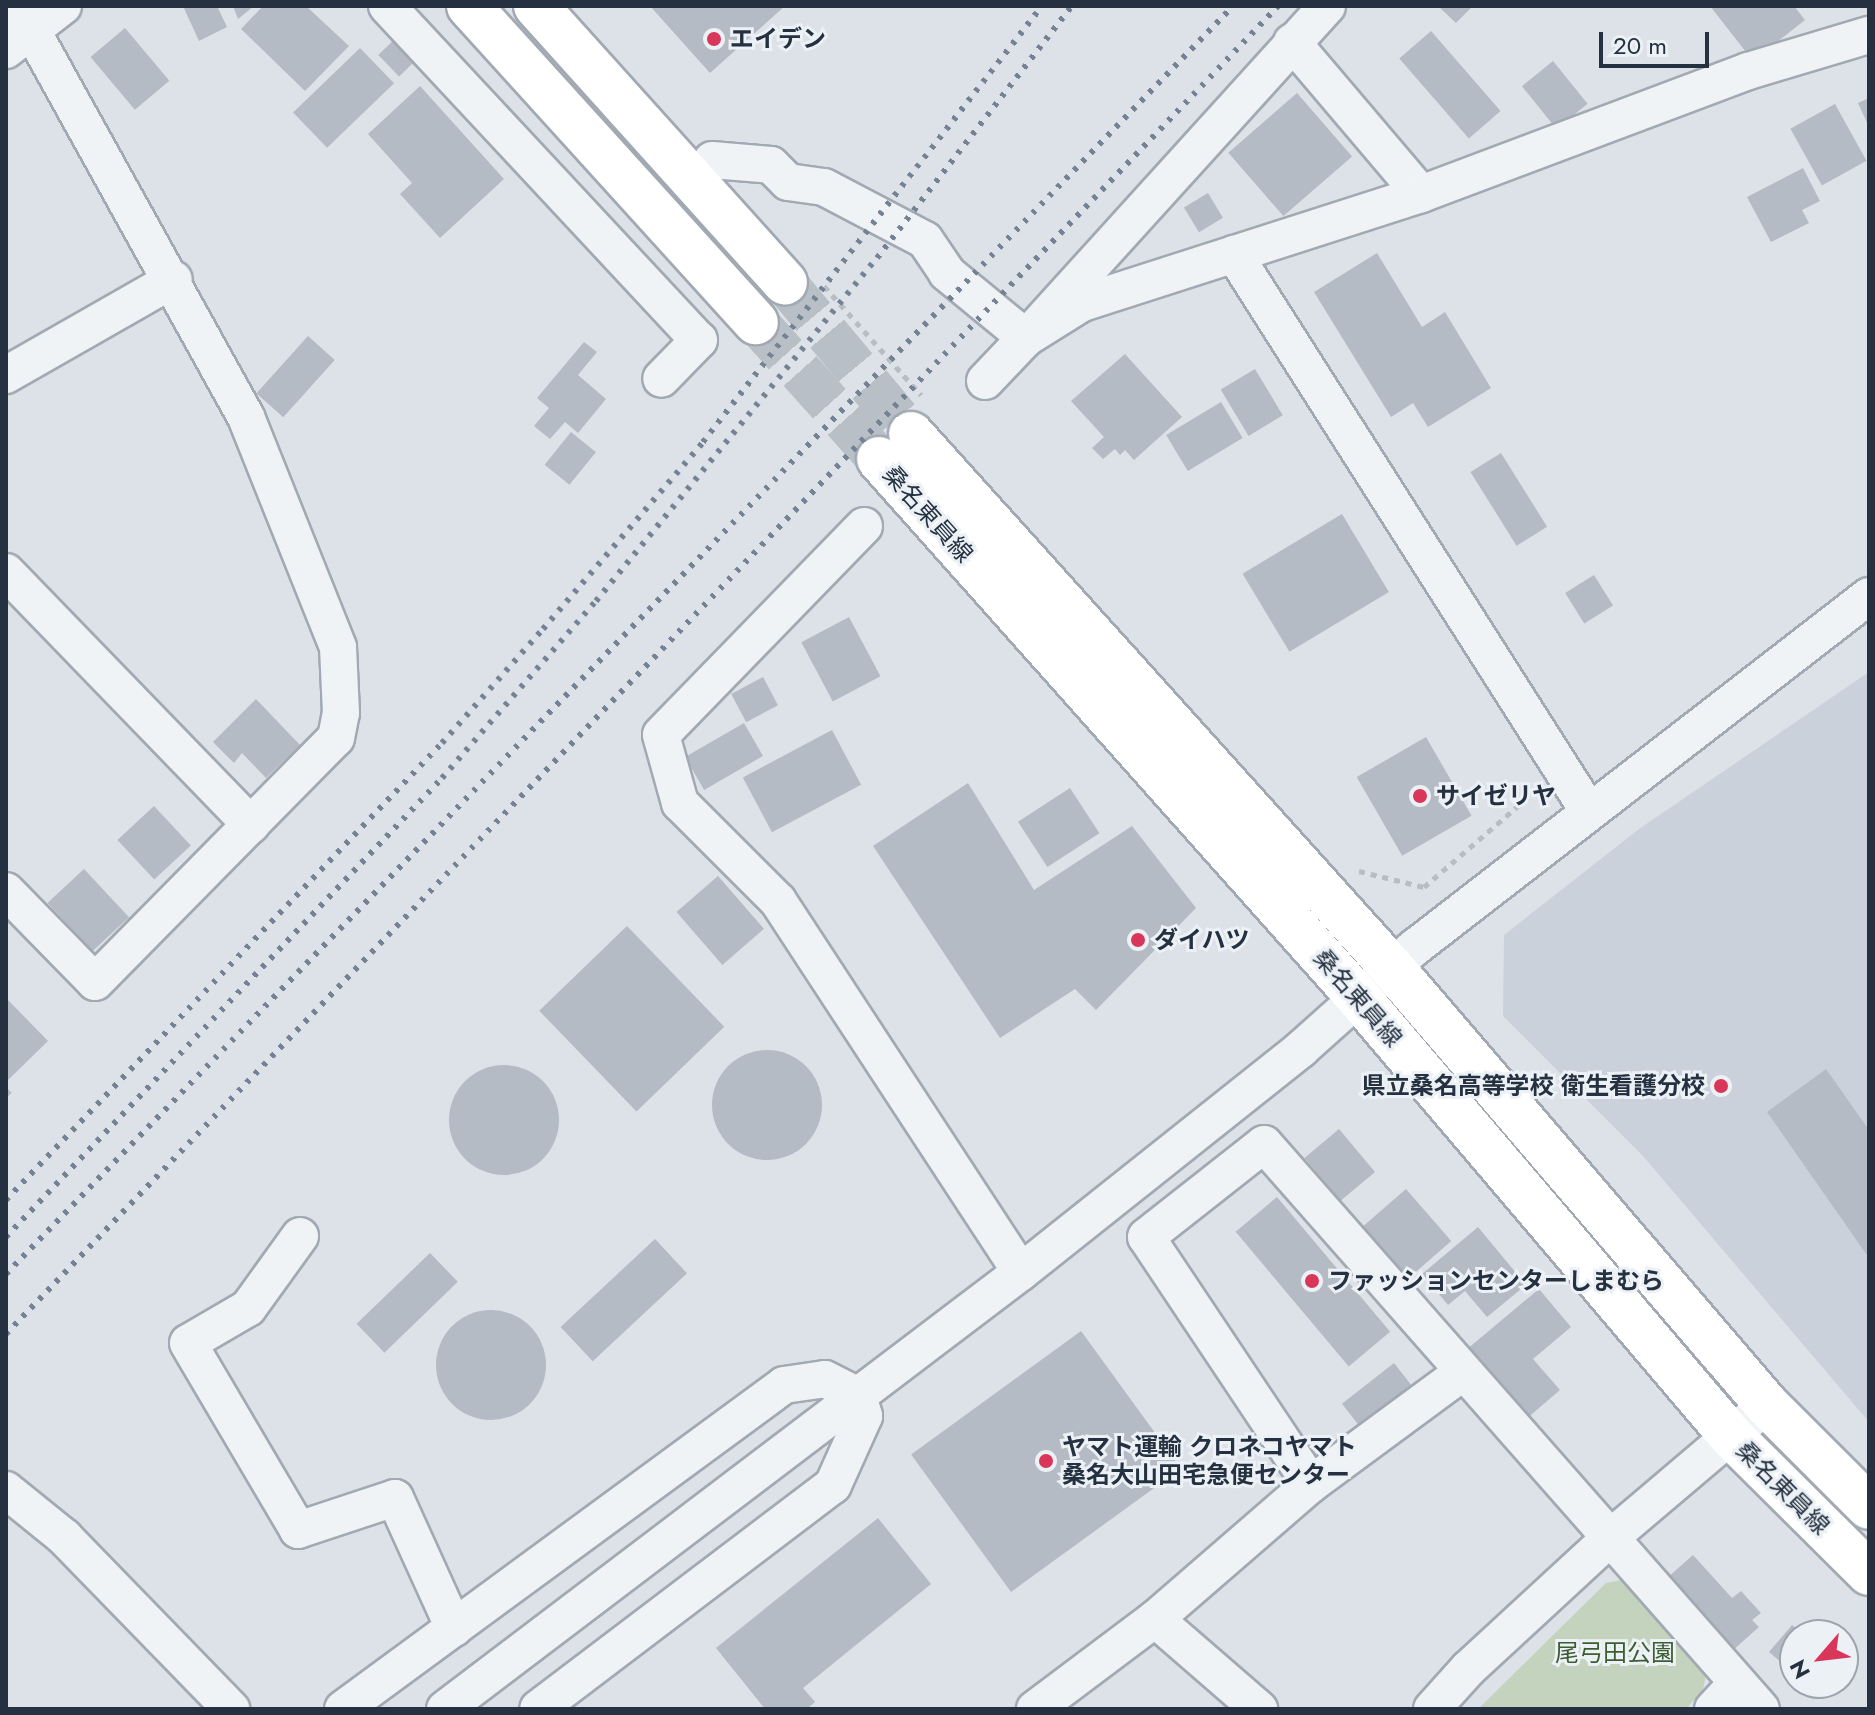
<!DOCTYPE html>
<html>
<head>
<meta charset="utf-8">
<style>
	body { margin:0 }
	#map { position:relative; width:1875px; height:1715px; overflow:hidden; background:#dde2e8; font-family:Jost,"Noto Sans JP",sans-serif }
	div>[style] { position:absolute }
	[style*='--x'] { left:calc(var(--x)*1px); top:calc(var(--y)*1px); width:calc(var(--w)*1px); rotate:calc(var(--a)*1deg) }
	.built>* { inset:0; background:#cbd1da }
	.green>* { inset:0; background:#c4d3bd }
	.building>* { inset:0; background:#b4bbc5; transform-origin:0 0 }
	.round { border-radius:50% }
	.major-tunnel>* { height:44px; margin-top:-22px; transform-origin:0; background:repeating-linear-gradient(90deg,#b8bfc6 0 44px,transparent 0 66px) }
	.path>* { height:5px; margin-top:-2.5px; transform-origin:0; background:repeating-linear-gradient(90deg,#b7bdc3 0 6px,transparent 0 12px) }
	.roads { filter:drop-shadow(2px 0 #a2a9b2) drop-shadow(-2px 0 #a2a9b2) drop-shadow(0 2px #a2a9b2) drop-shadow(0 -2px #a2a9b2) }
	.minor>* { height:36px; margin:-18px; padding:0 18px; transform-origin:18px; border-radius:18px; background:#f0f3f6 }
	.major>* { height:44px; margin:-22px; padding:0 22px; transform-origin:22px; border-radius:22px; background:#fff }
	.rail>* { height:6px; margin-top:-3px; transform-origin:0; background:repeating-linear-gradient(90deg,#758293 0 4px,transparent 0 12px) }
	.dots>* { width:22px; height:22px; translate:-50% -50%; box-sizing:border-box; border:4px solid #ecf1f6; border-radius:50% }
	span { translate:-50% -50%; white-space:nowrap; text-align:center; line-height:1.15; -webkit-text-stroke:6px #ecf1f6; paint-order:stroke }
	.poi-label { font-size:24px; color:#253140; font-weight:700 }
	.left { translate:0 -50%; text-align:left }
	.right { translate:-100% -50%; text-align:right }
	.street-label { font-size:24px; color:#253140 }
	.park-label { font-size:24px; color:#3c5d31 }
	.frame { position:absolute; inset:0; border:8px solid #253140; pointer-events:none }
	.north { position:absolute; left:1779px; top:1619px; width:80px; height:80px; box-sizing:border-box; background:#ecf1f6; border:2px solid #9ca4ad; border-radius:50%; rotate:242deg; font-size:22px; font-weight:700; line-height:32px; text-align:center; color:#253140 }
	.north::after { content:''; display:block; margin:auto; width:28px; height:36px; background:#d8375a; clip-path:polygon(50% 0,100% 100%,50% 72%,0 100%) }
	.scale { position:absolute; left:1599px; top:32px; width:110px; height:36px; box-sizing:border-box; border:4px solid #253140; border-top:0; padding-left:10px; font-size:24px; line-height:28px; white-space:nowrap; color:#253140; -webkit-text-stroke:6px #ecf1f6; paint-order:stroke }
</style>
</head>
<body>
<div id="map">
	<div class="built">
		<i style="clip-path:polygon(1869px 672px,1869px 1422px,1643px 1156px,1503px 1016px,1504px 935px,1639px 829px)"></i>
	</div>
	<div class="green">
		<i style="clip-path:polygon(1627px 1579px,1706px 1675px,1703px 1690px,1686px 1709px,1478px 1709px,1606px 1583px)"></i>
	</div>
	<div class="building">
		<i style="clip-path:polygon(183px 6px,217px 6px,227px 27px,199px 41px)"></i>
		<i style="clip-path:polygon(233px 6px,254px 6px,238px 19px)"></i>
		<i style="clip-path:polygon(263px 6px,306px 6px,349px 46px,305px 91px,241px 29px)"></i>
		<i style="clip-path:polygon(650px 6px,785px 6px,710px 73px)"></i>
		<i style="clip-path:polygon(1438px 6px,1473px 6px,1456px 23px)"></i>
		<i style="clip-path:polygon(1710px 6px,1794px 6px,1805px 20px,1753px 61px)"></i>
		<i style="left:125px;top:28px;width:69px;height:45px;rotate:50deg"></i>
		<i style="left:1431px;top:31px;width:106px;height:42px;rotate:49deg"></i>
		<i style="left:402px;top:32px;width:30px;height:33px;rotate:46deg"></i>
		<i style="left:360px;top:48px;width:49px;height:93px;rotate:46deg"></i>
		<i style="left:1553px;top:61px;width:55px;height:40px;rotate:51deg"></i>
		<i style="clip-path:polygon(420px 86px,504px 179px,440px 238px,400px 194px,412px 183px,368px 134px)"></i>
		<i style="left:1297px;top:93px;width:84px;height:91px;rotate:49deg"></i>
		<i style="clip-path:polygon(1869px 98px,1869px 127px,1858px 103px)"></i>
		<i style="left:1835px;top:104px;width:65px;height:51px;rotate:61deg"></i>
		<i style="clip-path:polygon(1803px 168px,1820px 201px,1802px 210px,1809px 223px,1771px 242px,1747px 197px)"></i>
		<i style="left:1208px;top:193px;width:29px;height:28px;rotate:59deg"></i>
		<i style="clip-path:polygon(1377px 253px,1422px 327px,1445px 312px,1491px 388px,1428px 427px,1413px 403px,1391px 417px,1314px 292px)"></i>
		<i style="left:308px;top:336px;width:36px;height:77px;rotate:42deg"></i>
		<i style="clip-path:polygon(584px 342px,597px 352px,578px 375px,606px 399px,578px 433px,565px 422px,550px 439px,534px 426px,549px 408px,537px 398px)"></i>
		<i style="clip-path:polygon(1125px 354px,1182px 417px,1134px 460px,1125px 450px,1120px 455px,1115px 449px,1103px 459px,1092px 448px,1104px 437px,1071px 401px)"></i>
		<i style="left:1255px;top:369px;width:54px;height:40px;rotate:59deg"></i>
		<i style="left:1221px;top:402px;width:42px;height:64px;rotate:59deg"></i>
		<i style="left:571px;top:432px;width:32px;height:42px;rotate:39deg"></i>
		<i style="left:1501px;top:453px;width:87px;height:36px;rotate:58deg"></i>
		<i style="left:1342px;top:514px;width:91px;height:116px;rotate:59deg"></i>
		<i style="left:1594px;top:575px;width:36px;height:34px;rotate:58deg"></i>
		<i style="left:849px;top:617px;width:67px;height:54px;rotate:62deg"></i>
		<i style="left:763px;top:677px;width:32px;height:36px;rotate:62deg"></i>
		<i style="clip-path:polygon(256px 699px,300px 745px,266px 778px,242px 753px,234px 763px,213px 742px)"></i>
		<i style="left:744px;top:723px;width:38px;height:68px;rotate:60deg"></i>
		<i style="left:832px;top:730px;width:62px;height:101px;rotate:62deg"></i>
		<i style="left:1426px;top:737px;width:91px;height:80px;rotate:60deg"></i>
		<i style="clip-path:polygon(968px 783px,1034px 890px,1132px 826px,1196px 908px,1096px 1010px,1075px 989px,1000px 1038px,873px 846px)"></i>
		<i style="left:1070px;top:788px;width:54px;height:62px;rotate:57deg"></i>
		<i style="left:154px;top:806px;width:54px;height:50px;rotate:47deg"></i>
		<i style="left:84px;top:869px;width:66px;height:50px;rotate:47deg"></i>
		<i style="left:718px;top:876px;width:70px;height:55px;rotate:49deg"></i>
		<i style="left:627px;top:926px;width:140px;height:122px;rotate:46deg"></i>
		<i style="clip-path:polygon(6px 998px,48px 1041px,6px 1082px)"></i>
		<i class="round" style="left:712px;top:1050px;width:110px;height:110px"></i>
		<i class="round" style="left:449px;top:1065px;width:110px;height:110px"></i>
		<i style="clip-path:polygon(1826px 1069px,1869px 1130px,1869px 1258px,1767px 1112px)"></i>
		<i style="left:1339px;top:1129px;width:56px;height:45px;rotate:50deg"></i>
		<i style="left:1406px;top:1189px;width:69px;height:58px;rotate:49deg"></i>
		<i style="left:1277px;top:1197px;width:176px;height:54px;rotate:50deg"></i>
		<i style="clip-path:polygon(1478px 1227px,1526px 1285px,1487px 1317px,1465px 1291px,1448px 1305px,1422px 1274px)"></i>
		<i style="left:655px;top:1239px;width:47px;height:129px;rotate:47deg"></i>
		<i style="left:430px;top:1253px;width:40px;height:102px;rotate:46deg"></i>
		<i style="clip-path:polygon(1539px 1289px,1571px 1327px,1533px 1359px,1560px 1390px,1525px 1420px,1466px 1350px)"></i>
		<i class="round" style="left:436px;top:1310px;width:110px;height:110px"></i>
		<i style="left:1081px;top:1331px;width:170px;height:210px;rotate:54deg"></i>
		<i style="left:1394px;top:1363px;width:33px;height:66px;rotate:52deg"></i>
		<i style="clip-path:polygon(878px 1518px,931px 1584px,803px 1688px,815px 1702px,807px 1709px,765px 1709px,716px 1648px)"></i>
		<i style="clip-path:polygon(1693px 1555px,1732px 1598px,1741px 1591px,1761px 1613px,1752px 1620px,1759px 1627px,1732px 1651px,1667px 1578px)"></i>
		<i style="clip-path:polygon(1792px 1625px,1804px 1635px,1795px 1635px,1795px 1674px,1769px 1652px)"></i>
		<i style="clip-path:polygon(1806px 1683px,1826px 1683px,1818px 1693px)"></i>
	</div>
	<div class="major-tunnel">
		<i style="--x:785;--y:283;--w:197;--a:50.2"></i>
		<i style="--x:756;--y:322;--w:184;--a:48.1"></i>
	</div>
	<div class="path">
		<i style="--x:824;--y:286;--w:146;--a:48.3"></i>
		<i style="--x:1359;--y:871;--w:67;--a:13.8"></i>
		<i style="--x:1424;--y:887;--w:144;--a:-40.8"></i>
		<i style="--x:6;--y:1090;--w:8;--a:45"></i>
	</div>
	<div class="roads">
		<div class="minor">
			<i style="--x:387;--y:6;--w:457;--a:47"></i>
			<i style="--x:699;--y:340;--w:54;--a:134.3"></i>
			<i style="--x:1292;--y:42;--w:199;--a:49.7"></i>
			<i style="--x:6;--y:50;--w:72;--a:-37.7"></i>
			<i style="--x:712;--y:160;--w:59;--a:4.8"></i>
			<i style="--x:771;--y:165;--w:24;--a:45"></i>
			<i style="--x:788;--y:182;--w:36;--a:8"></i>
			<i style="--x:824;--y:187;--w:114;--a:27.7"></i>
			<i style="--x:925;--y:240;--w:40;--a:56"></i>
			<i style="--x:947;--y:273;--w:102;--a:39.4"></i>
			<i style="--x:1026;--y:338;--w:448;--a:-47.8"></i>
			<i style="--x:1234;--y:254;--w:659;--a:57.52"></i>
			<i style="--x:6;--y:375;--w:193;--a:-29.7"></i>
			<i style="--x:985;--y:381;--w:59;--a:-46.4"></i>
			<i style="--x:1026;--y:338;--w:66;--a:-32"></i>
			<i style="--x:1082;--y:303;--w:356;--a:-17.8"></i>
			<i style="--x:1421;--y:194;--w:349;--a:-20.6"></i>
			<i style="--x:1748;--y:71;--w:126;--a:-16.6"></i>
			<i style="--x:864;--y:526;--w:291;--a:134.2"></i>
			<i style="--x:661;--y:735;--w:71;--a:74.4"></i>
			<i style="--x:680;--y:803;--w:139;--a:45"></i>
			<i style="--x:778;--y:901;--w:443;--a:56.8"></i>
			<i style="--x:6;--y:572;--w:352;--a:45.9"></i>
			<i style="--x:6;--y:891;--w:127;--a:45.6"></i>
			<i style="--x:95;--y:982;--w:343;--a:-45.4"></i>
			<i style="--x:336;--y:738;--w:25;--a:-79"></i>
			<i style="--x:341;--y:713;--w:66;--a:-92.6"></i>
			<i style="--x:338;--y:647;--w:248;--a:-111.8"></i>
			<i style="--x:246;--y:417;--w:470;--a:-119"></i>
			<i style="--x:300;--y:1236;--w:89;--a:125.8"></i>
			<i style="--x:248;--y:1308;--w:69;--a:149.7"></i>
			<i style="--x:188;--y:1343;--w:217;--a:59.5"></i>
			<i style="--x:298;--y:1530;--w:102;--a:-18.3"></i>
			<i style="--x:395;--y:1498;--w:143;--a:65.6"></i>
			<i style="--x:1311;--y:1484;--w:297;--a:-123.7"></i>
			<i style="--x:1146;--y:1237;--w:150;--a:-38.2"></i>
			<i style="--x:1264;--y:1144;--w:752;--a:48.66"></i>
			<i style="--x:6;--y:1490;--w:75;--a:39"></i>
			<i style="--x:64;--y:1537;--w:240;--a:45.8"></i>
			<i style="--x:1155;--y:1619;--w:138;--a:40.9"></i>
			<i style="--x:343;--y:1709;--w:547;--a:-36.3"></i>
			<i style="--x:784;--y:1385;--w:41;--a:-8.3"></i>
			<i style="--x:825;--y:1379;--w:37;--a:27"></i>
			<i style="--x:858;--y:1396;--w:21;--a:73"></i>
			<i style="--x:864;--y:1416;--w:76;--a:114.2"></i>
			<i style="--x:833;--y:1485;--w:370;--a:142.8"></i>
			<i style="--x:445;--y:1709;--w:723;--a:-37.19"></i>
			<i style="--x:1021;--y:1272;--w:358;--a:-38.5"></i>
			<i style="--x:1301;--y:1049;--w:152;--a:-41.8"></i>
			<i style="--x:1414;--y:948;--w:575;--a:-37.73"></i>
			<i style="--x:1035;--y:1709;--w:150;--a:-36.9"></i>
			<i style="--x:1155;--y:1619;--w:206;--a:-40.9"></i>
			<i style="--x:1311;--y:1484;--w:189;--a:-36.4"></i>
			<i style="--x:1432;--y:1709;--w:54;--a:-48"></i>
			<i style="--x:1468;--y:1669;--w:193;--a:-42.7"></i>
			<i style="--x:1610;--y:1538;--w:206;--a:-40.3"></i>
			<i style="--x:1713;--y:1709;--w:34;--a:-47"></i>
		</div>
		<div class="major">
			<i style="--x:469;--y:6;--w:427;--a:47.8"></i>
			<i style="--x:536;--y:6;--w:372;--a:48"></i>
			<i style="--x:911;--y:434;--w:719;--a:47.99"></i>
			<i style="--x:1392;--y:968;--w:576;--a:49.37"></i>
			<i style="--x:1767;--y:1405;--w:144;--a:45"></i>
			<i style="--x:879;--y:459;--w:720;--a:48.32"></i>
			<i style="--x:1358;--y:997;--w:577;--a:49.64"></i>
			<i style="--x:1732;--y:1437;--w:193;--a:44.8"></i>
		</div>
	</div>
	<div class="rail">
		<i style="--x:6;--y:1200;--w:632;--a:-46.35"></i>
		<i style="--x:442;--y:743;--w:152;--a:-48.5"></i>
		<i style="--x:543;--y:629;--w:246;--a:-49.4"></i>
		<i style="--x:703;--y:442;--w:552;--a:-52.13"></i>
		<i style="--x:6;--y:1237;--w:633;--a:-46.47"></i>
		<i style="--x:442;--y:778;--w:235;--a:-49"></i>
		<i style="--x:596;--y:601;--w:443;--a:-50.7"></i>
		<i style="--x:877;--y:258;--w:319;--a:-52.3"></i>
		<i style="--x:6;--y:1274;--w:1764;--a:-45.94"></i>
		<i style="--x:6;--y:1334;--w:1839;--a:-46.23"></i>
	</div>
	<div class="dots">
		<i style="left:714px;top:39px;background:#d8375a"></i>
		<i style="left:1420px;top:796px;background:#d8375a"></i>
		<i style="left:1138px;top:940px;background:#d8375a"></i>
		<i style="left:1721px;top:1086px;background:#d8375a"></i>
		<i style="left:1312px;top:1281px;background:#d8375a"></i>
		<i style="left:1046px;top:1461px;background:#d8375a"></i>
	</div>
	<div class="poi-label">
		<span class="left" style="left:730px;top:39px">エイデン</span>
		<span class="left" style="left:1436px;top:796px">サイゼリヤ</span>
		<span class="left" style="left:1154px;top:940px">ダイハツ</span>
		<span class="right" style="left:1705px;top:1086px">県立桑名高等学校 衛生看護分校</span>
		<span class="left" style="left:1328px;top:1281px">ファッションセンターしまむら</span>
		<span class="left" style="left:1062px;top:1461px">ヤマト運輸 クロネコヤマト<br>桑名大山田宅急便センター</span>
	</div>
	<div class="street-label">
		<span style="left:928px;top:514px;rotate:48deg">桑名東員線</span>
		<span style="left:1358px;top:998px;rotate:49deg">桑名東員線</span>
		<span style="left:1783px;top:1488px;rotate:45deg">桑名東員線</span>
	</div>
	<div class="park-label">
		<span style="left:1615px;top:1653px">尾弓田公園</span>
	</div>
	<div class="frame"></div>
	<div class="north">N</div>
	<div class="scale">20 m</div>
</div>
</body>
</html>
